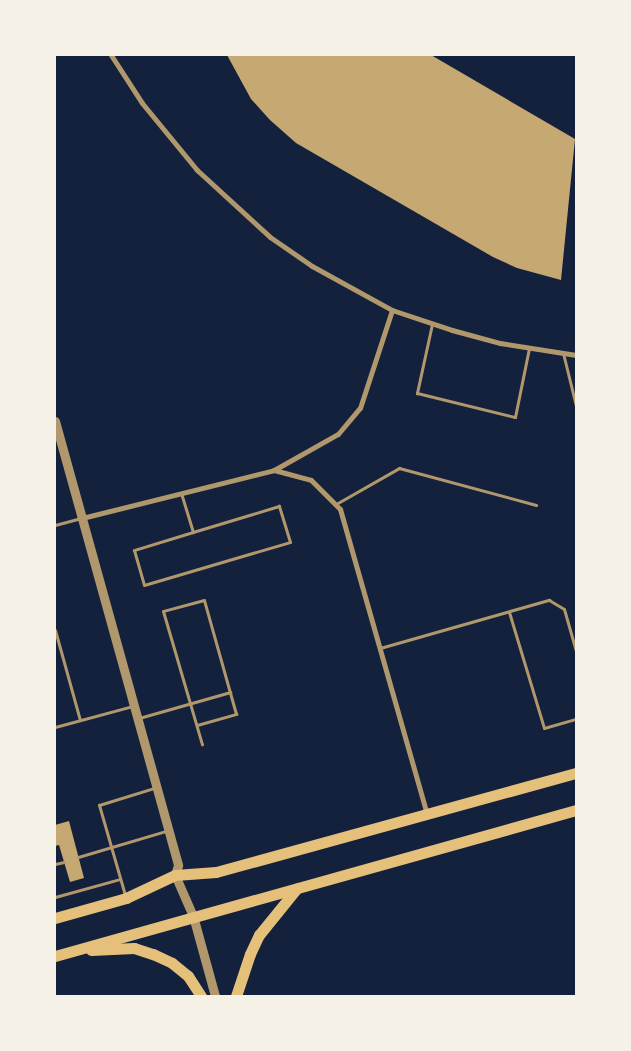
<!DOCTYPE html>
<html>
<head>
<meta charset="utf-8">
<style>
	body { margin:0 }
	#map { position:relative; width:631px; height:1051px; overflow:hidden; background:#14213d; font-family:Rubik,sans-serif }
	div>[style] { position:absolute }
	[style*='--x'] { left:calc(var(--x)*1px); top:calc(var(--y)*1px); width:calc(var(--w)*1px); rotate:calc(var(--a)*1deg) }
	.building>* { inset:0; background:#c6a872 }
	.service>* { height:3px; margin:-1.5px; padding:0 1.5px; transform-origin:1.5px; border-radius:1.5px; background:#b1986c }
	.minor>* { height:5px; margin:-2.5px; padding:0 2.5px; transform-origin:2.5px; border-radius:2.5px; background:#b1986c }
	.tertiary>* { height:9px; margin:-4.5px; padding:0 4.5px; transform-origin:4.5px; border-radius:4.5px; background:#b1986c }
	.primary>* { height:11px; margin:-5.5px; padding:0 5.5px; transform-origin:5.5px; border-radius:5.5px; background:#e5c07b }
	span { translate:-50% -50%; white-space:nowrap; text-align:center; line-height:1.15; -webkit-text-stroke:4.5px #f6f1e7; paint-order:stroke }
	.frame { position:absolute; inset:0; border:56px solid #f6f1e7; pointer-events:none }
</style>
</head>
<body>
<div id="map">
	<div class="building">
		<i style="clip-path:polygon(227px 55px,431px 55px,575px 139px,561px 280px,517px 268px,493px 257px,296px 143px,270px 120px,251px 99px)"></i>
		<i style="clip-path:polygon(69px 821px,84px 878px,70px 882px,59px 845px,55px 846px,55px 825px)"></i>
	</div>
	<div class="service">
		<i style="--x:432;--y:324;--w:71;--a:102.3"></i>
		<i style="--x:417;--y:393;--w:101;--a:13.8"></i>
		<i style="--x:515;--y:417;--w:70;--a:-78.5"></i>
		<i style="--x:563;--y:353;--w:55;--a:76.2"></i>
		<i style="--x:181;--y:493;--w:41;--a:72.9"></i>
		<i style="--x:193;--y:532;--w:62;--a:163"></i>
		<i style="--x:134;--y:550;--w:36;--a:74"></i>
		<i style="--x:144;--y:585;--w:152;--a:-16.4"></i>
		<i style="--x:290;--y:542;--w:38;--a:-107"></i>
		<i style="--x:279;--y:506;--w:90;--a:163.2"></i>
		<i style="--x:336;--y:504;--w:73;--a:-29.7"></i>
		<i style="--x:399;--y:468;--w:142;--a:15.1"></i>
		<i style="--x:55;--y:525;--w:28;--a:-15"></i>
		<i style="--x:509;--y:612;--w:121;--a:73.2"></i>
		<i style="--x:544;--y:728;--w:33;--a:-16"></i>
		<i style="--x:55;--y:630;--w:93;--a:74.5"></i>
		<i style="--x:380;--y:648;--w:176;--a:-15.9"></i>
		<i style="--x:549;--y:600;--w:17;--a:31"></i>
		<i style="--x:564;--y:609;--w:44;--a:74.1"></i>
		<i style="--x:139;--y:718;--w:95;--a:-15.9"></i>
		<i style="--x:197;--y:725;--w:41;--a:-15.8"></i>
		<i style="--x:236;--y:714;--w:118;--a:-105.7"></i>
		<i style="--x:204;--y:600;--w:42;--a:165"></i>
		<i style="--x:163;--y:611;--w:139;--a:73.7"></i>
		<i style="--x:55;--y:727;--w:81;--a:-15.1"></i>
		<i style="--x:78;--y:857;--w:92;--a:-16.5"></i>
		<i style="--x:55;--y:864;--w:9;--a:-13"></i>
		<i style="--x:125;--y:895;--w:94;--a:-106.1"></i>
		<i style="--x:99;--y:805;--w:58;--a:-17.2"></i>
		<i style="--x:55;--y:897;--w:67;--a:-15.5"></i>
	</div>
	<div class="minor">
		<i style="--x:111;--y:55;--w:57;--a:57.1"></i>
		<i style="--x:142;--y:103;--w:87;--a:50.6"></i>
		<i style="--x:197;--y:170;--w:99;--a:42.5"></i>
		<i style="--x:270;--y:237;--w:51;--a:34.6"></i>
		<i style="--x:312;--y:266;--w:91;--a:28.8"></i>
		<i style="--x:392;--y:310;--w:63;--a:18.4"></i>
		<i style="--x:452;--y:330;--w:50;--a:15.2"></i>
		<i style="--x:500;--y:343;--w:77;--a:9"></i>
		<i style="--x:274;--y:470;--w:73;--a:-29.4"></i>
		<i style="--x:338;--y:434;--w:34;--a:-50"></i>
		<i style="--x:360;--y:408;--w:103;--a:-71.9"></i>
		<i style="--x:82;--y:518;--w:198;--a:-14"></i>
		<i style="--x:274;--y:470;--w:38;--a:15"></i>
		<i style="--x:311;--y:480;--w:41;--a:45"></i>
		<i style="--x:340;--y:509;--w:317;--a:74.1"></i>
	</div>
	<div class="tertiary">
		<i style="--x:55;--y:421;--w:461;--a:74.5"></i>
		<i style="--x:178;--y:865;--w:10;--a:107"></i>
		<i style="--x:175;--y:875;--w:45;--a:66.3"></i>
		<i style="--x:193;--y:916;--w:83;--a:74.6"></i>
	</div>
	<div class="primary">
		<i style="--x:55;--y:918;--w:74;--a:-15.7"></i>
		<i style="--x:126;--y:898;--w:54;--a:-25.1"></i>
		<i style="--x:175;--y:875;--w:41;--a:-4.2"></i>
		<i style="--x:216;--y:872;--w:373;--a:-15.4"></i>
		<i style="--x:91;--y:950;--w:43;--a:-2.7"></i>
		<i style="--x:134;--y:948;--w:20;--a:18"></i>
		<i style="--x:153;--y:954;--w:21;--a:25"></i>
		<i style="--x:172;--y:963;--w:21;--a:39"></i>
		<i style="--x:188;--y:976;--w:24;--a:57"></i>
		<i style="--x:55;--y:956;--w:541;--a:-15.65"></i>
		<i style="--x:236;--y:996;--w:44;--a:-71.6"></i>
		<i style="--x:250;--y:954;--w:21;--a:-65"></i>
		<i style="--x:259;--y:935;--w:60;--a:-51"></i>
	</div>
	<div class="frame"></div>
</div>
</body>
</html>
